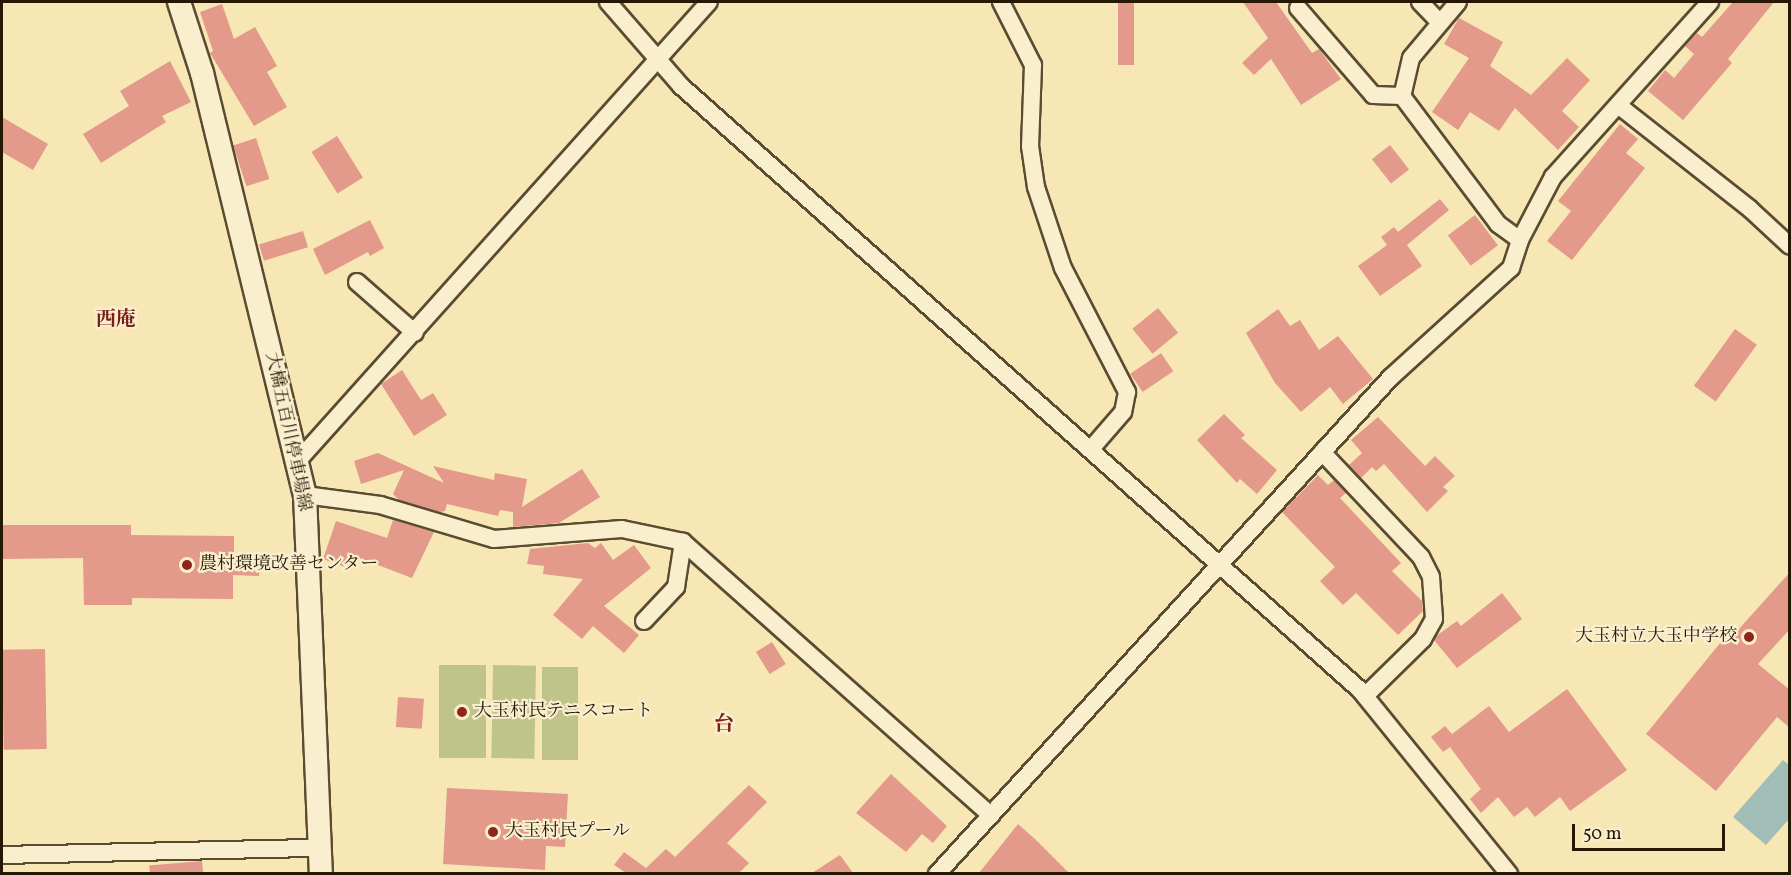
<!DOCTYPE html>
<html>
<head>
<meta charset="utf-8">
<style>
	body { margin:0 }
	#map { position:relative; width:1791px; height:875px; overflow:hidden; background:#f6e7b5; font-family:Vollkorn,"Noto Serif JP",serif }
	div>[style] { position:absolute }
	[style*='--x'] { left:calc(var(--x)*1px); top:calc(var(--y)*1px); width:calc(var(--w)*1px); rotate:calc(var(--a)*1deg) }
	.green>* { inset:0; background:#bfc48b; transform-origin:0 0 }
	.water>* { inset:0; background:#a0beb7 }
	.building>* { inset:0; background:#e39a8b; transform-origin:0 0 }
	.roads { filter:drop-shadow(2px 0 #5b4b31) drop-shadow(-2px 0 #5b4b31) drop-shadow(0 2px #5b4b31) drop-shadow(0 -2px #5b4b31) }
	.street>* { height:16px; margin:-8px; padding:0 8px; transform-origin:8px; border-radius:8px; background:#f9efcf }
	.secondary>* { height:22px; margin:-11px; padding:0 11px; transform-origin:11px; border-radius:11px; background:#f9efcf }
	.dots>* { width:16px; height:16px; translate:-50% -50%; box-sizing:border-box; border:3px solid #f9efcf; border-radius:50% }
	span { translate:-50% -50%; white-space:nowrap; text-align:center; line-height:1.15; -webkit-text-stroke:4.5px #f9efcf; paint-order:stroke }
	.street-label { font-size:18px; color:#271705 }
	.poi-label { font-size:18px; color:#271705 }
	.left { translate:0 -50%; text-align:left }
	.right { translate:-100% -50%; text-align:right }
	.neighbourhood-label { font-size:20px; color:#7a1f14; font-weight:700 }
	.frame { position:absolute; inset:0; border:3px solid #271705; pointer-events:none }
	.scale { position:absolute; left:1572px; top:824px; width:153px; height:27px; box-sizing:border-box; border:3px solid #271705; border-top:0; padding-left:8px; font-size:18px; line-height:21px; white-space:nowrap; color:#271705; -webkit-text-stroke:4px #f9efcf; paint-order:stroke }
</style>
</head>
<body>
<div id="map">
	<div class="green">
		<i style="left:439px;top:665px;width:47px;height:93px"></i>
		<i style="left:493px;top:665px;width:43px;height:93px;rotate:1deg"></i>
		<i style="left:542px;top:667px;width:36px;height:93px"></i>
	</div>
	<div class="water">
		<i style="clip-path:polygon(1783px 760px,1789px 765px,1789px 819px,1766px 845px,1733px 817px)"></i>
	</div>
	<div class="building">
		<i style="left:1118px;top:2px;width:16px;height:63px"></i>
		<i style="clip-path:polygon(1243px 2px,1276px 2px,1312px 53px,1319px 49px,1341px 79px,1301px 105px,1271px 59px,1254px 75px,1242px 63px,1268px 38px)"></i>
		<i style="clip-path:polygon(1733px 2px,1774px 2px,1728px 59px,1732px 63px,1683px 120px,1648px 91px,1665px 70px,1674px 78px,1694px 54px,1685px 46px,1697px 33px,1702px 37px)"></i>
		<i style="clip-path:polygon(222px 4px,234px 39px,255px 27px,277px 66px,267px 72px,287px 107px,254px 126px,210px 53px,213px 51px,200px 12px)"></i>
		<i style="clip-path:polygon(1459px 18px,1503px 42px,1490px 66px,1531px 95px,1567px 58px,1590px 80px,1562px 111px,1579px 127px,1558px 150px,1515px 108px,1499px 131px,1470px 112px,1458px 130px,1432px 112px,1469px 58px,1444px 44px)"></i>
		<i style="clip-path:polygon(170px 61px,191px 102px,162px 116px,166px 122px,101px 163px,83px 134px,129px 106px,120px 91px)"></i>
		<i style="clip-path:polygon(2px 117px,48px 144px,33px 170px,2px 152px)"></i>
		<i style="clip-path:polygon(1620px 124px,1638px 139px,1626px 153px,1645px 168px,1572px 260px,1547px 241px,1571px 211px,1558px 201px)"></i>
		<i style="left:337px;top:136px;width:49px;height:30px;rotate:58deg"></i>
		<i style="left:256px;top:138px;width:43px;height:24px;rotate:72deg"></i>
		<i style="left:1390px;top:145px;width:31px;height:23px;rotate:52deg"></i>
		<i style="clip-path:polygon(1440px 199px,1449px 210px,1407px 245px,1422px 266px,1380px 296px,1358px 266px,1387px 245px,1381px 237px,1394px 227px,1398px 232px)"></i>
		<i style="left:1475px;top:215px;width:38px;height:34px;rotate:53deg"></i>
		<i style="clip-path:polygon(370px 220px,384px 248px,370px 256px,368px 252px,325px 275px,313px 249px)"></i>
		<i style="left:303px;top:231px;width:17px;height:46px;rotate:73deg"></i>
		<i style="left:1158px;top:308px;width:32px;height:33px;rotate:51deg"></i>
		<i style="clip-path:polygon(1278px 309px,1290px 326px,1300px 320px,1319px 350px,1338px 336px,1373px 379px,1343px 404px,1330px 387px,1301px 412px,1275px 383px,1246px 333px)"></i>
		<i style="left:1735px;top:329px;width:27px;height:70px;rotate:36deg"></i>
		<i style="left:1161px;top:353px;width:22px;height:37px;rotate:56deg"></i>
		<i style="clip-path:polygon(402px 370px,421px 400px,433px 393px,447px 415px,414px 436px,381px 384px)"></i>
		<i style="clip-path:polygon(1224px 414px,1245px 435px,1241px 438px,1277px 470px,1257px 494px,1240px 479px,1237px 483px,1197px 440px)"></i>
		<i style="clip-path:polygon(1378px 417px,1425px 466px,1435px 456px,1455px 476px,1443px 487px,1448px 491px,1427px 512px,1384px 464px,1376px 471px,1372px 467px,1361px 478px,1349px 465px,1362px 453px,1351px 440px)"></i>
		<i style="clip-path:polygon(378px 453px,444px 483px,433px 466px,494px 480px,495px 473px,527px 479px,522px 507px,582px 469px,600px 497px,559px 523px,513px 527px,513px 512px,500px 510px,498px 516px,447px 504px,445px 511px,440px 512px,399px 500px,393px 494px,404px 470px,361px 484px,354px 461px)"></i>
		<i style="clip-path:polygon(1318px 475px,1328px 485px,1334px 480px,1346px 493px,1340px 498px,1401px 563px,1392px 571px,1422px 601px,1423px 611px,1398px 635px,1356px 593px,1343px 605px,1320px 581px,1335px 567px,1282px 512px)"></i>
		<i style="clip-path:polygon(393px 520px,434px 532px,412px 578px,349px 554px,345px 567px,323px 559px,336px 521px,387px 538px)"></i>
		<i style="clip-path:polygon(2px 525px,131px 525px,131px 535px,234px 536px,234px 554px,260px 555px,259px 576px,233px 575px,233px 599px,132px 598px,132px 605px,84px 605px,83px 558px,2px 559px)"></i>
		<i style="clip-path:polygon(588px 543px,595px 548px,601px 543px,613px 560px,634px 545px,651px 568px,604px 606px,639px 635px,624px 653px,593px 626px,582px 639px,553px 615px,583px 579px,543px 574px,544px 566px,527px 564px,530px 549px)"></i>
		<i style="clip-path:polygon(1790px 572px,1790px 629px,1758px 664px,1790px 690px,1790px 728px,1777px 717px,1716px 791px,1646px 734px,1725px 637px,1729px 640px)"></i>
		<i style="clip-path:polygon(1502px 593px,1522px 619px,1457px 668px,1434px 640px,1436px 636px,1457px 621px,1461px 626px)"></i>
		<i style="left:772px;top:642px;width:26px;height:19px;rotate:58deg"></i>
		<i style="left:45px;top:649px;width:100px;height:43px;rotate:89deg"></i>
		<i style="clip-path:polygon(1567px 689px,1627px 770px,1570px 811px,1560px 797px,1535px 817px,1527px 807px,1514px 817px,1498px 797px,1481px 813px,1470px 799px,1481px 789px,1450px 747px,1443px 752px,1431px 737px,1445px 726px,1452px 734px,1489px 706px,1509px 732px)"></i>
		<i style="left:398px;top:697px;width:26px;height:30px;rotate:4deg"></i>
		<i style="clip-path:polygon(891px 774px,947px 826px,933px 843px,922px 834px,906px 852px,856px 813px)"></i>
		<i style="clip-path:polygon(749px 785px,767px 802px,727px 843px,749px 863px,739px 873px,626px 873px,614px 865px,624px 852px,646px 868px,666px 849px,675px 857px)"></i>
		<i style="clip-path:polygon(447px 788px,568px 794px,565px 847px,546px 846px,545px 870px,443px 864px)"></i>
		<i style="clip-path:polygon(1018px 824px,1036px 840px,1069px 873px,979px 873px)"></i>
		<i style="clip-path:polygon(840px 855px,853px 873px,812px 873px)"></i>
		<i style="left:202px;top:861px;width:12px;height:53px;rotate:85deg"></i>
	</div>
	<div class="roads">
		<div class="street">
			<i style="--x:608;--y:2;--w:111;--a:49"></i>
			<i style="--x:681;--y:86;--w:909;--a:41.65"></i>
			<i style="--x:1360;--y:690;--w:237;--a:51"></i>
			<i style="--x:1001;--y:2;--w:71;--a:63.1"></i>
			<i style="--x:1033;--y:65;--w:81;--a:92.1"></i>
			<i style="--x:1030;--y:146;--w:41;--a:81.7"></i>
			<i style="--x:1036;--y:187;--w:85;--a:71.6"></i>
			<i style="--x:1063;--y:268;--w:140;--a:62.7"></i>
			<i style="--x:1127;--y:392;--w:20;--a:101"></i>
			<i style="--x:1123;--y:412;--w:49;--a:130.9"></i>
			<i style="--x:1420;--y:2;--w:28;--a:46"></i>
			<i style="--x:1458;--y:2;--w:73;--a:130"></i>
			<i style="--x:1411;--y:58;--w:39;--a:103"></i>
			<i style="--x:1402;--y:96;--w:160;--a:53.1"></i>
			<i style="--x:1498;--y:224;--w:27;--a:36"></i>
			<i style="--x:1298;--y:8;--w:115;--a:49.2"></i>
			<i style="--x:1373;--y:95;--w:29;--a:2"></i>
			<i style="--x:1618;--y:105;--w:168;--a:38.2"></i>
			<i style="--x:1750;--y:209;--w:54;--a:42.8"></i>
			<i style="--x:357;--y:282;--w:77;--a:41.3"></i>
			<i style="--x:1322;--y:452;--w:144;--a:46.7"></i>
			<i style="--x:1421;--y:557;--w:22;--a:63"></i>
			<i style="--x:1431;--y:577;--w:42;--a:85.9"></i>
			<i style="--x:1434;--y:619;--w:23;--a:119"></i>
			<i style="--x:1423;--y:639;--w:81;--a:135.5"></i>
			<i style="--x:295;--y:464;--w:620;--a:-48.14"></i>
			<i style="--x:305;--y:495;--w:76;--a:7.6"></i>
			<i style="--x:380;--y:505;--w:119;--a:16.6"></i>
			<i style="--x:494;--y:539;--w:128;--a:-4.5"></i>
			<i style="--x:622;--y:529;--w:62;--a:12"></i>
			<i style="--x:683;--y:542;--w:412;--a:41.6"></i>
			<i style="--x:644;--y:621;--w:47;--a:-46.7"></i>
			<i style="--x:676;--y:587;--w:46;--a:-81.2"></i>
			<i style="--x:2;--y:855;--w:318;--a:-1.3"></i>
			<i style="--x:937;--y:874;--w:672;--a:-47.59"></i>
			<i style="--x:1390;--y:378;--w:164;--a:-42.3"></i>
			<i style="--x:1511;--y:268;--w:29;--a:-72"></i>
			<i style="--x:1520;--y:240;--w:71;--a:-62.4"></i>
			<i style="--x:1553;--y:177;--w:235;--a:-48.1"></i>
		</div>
		<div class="secondary">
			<i style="--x:179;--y:2;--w:75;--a:72.1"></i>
			<i style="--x:202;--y:73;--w:434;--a:76.3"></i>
			<i style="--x:305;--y:495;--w:379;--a:87.6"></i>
		</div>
	</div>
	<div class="dots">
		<i style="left:187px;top:565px;background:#8f2418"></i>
		<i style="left:1749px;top:637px;background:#8f2418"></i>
		<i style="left:462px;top:712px;background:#8f2418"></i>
		<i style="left:493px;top:832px;background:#8f2418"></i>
	</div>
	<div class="street-label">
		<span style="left:287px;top:432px;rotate:78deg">大橋五百川停車場線</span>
	</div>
	<div class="poi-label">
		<span class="left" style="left:199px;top:565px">農村環境改善センター</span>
		<span class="right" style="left:1737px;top:637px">大玉村立大玉中学校</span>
		<span class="left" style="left:474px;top:712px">大玉村民テニスコート</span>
		<span class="left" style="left:505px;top:832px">大玉村民プール</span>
	</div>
	<div class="neighbourhood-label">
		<span style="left:116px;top:320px">西庵</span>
		<span style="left:724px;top:725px">台</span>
	</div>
	<div class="frame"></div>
	<div class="scale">50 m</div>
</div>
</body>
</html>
